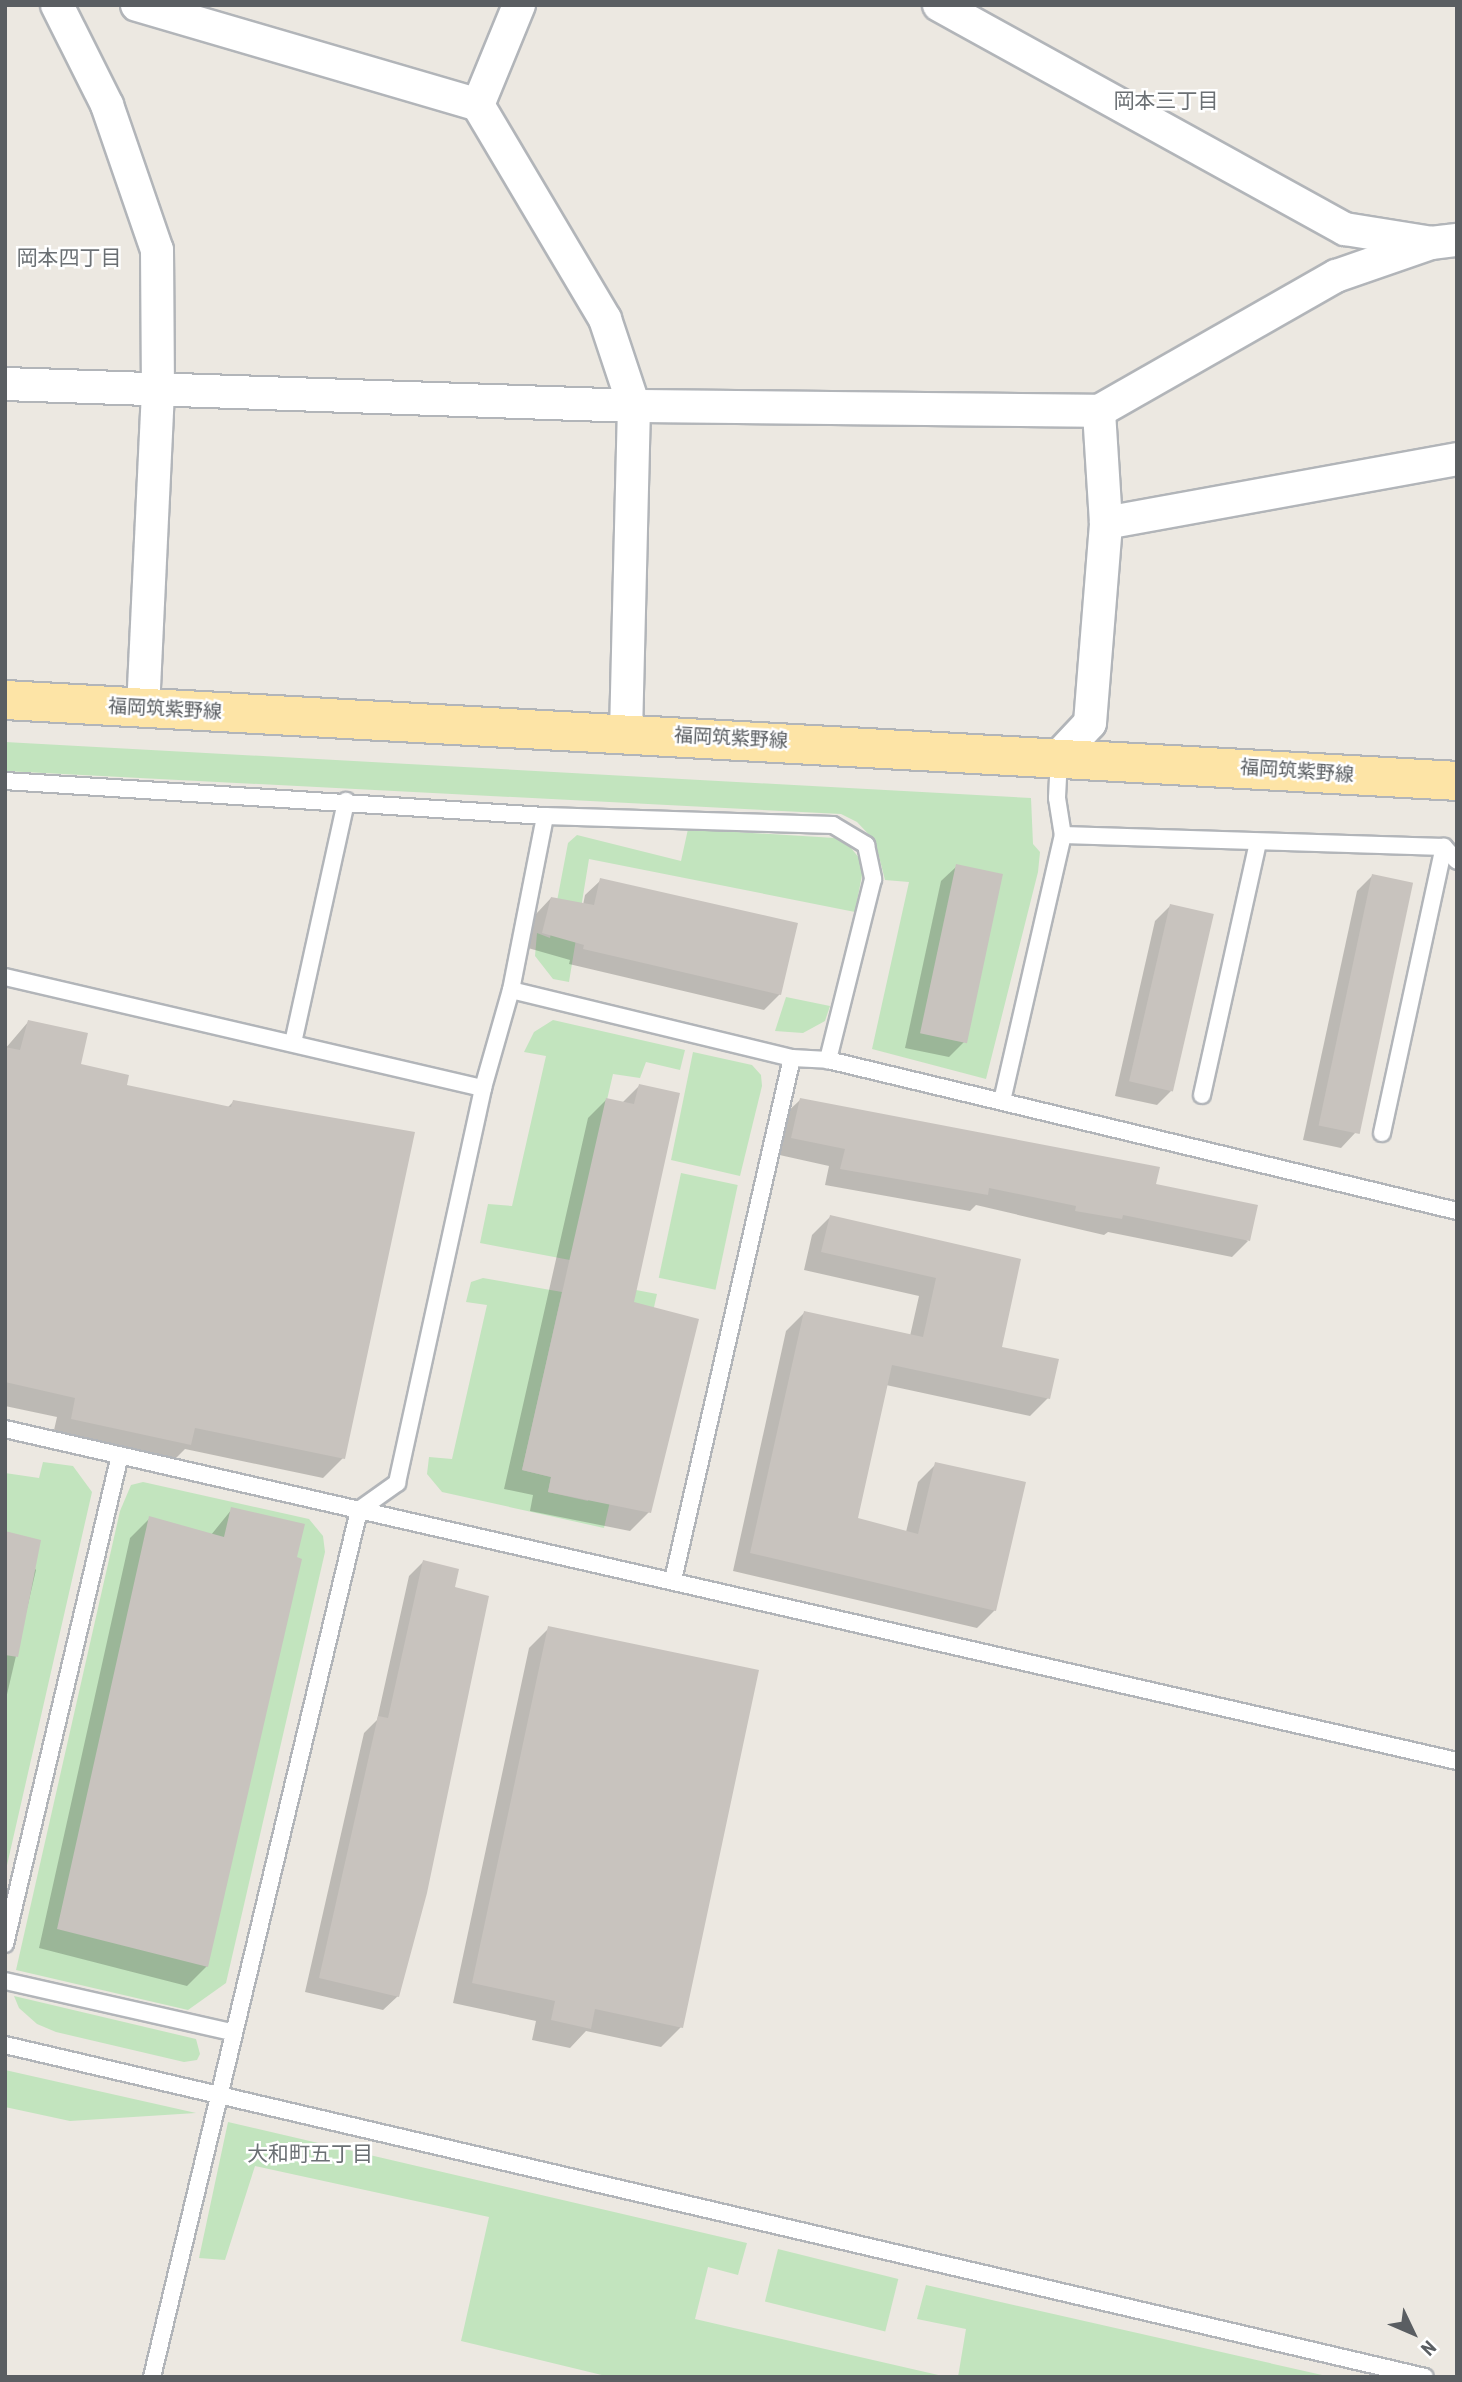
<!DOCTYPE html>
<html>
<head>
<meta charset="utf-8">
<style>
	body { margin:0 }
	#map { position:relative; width:1462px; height:2382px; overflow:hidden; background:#ece8e1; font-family:"Roboto Condensed","Noto Sans JP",sans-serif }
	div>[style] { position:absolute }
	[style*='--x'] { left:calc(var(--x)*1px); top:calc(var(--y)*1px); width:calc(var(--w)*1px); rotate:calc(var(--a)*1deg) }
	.green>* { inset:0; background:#c2e4be; transform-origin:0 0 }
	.shadow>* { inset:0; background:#0003 }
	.building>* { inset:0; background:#c8c3be; transform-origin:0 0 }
	.roads { filter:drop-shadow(2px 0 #b2b5b9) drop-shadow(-2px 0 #b2b5b9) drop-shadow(0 2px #b2b5b9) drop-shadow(0 -2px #b2b5b9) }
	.lane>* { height:16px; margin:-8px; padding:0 8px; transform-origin:8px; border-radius:8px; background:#fff }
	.street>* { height:32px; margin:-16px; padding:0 16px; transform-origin:16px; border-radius:16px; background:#fff }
	.primary>* { height:38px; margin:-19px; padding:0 19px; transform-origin:19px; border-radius:19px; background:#fde4a6 }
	span { translate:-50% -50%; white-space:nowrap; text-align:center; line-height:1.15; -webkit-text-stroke:5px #fff; paint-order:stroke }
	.street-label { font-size:19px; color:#5a5e62 }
	.neighbourhood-label { font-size:21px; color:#6b7074 }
	.frame { position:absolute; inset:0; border:7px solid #5a5e62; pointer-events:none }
	.north { position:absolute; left:1378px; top:2298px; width:70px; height:70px; -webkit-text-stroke:5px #fff; paint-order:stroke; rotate:134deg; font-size:19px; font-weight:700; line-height:28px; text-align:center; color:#5a5e62 }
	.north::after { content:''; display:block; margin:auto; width:24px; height:32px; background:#5a5e62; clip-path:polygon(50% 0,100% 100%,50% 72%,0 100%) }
</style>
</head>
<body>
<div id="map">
	<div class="green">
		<i style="clip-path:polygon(5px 742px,1031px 798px,1033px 844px,1040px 852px,1038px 872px,986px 1079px,872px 1049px,909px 882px,885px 880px,875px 841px,857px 822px,841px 814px,5px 771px)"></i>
		<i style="clip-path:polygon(688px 829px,835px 838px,846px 842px,860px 859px,863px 870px,855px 912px,589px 859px,569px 982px,553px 979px,535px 956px,537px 933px,550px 938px,568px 843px,577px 835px,681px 861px)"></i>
		<i style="clip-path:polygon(786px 997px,830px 1006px,825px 1021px,803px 1033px,775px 1031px)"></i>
		<i style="clip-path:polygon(553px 1020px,685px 1050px,680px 1070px,646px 1062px,640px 1078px,613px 1074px,570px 1260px,480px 1243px,488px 1204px,512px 1206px,546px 1056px,524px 1052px,534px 1032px)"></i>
		<i style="clip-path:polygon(693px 1052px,752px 1065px,761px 1075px,762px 1086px,740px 1176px,671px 1160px)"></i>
		<i style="left:681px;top:1173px;width:58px;height:107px;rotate:12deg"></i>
		<i style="clip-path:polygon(483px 1278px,562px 1292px,522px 1470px,551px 1477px,548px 1492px,588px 1501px,636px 1290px,657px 1294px,604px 1528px,442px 1492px,427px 1474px,429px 1457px,452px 1459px,487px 1305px,466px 1302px,471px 1282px)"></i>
		<i style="clip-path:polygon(43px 1462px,73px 1466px,92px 1492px,5px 1874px,5px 1473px,39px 1478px)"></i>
		<i style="clip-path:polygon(143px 1482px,309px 1519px,323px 1536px,325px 1552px,226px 1983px,188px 2010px,16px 1970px,120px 1511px,131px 1485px)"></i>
		<i style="clip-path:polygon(14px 1996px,196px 2039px,200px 2054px,197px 2060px,184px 2062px,56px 2032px,37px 2024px,19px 2008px)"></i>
		<i style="clip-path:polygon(5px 2070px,196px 2113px,70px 2121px,5px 2107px)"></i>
		<i style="clip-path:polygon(228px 2122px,747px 2243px,738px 2275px,708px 2267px,695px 2319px,947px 2377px,610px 2377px,461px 2341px,489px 2217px,255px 2166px,225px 2260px,199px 2258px)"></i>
		<i style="left:778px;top:2249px;width:124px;height:54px;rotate:14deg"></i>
		<i style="clip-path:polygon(926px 2285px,1331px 2377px,958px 2377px,966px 2329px,917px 2319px)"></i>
	</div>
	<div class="shadow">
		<i style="clip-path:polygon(957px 866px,965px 1041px,949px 1057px,905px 1048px,941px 881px)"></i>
		<i style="clip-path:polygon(1373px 875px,1356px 1132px,1341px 1148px,1303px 1140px,1357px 891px)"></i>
		<i style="clip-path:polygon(601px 880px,780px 994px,764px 1010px,569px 964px,570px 960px,528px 948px,536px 914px,551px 898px,583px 905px,585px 895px)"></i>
		<i style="clip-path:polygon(1170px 906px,1172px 1090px,1157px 1105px,1115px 1096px,1155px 921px)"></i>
		<i style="clip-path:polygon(28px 1022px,79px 1066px,125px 1086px,227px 1108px,233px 1102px,343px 1458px,323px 1478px,185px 1449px,170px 1464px,52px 1439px,57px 1417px,5px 1406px,5px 1049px)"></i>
		<i style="clip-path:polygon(639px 1086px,632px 1303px,649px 1512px,630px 1531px,530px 1511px,533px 1495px,504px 1489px,588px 1118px,606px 1100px,622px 1103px)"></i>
		<i style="clip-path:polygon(800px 1100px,1154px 1185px,1248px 1241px,1232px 1257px,1108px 1232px,1104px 1235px,976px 1205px,970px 1211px,825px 1185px,829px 1166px,775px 1154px,783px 1116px)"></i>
		<i style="clip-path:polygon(830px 1217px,1019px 1260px,1000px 1349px,1048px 1398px,1030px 1416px,886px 1385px,856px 1519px,906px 1532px,918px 1482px,936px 1464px,995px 1610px,977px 1628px,733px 1571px,786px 1331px,804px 1313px,910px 1336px,919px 1296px,804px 1270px,812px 1235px)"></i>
		<i style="clip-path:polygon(232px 1509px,207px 1966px,187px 1986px,39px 1948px,130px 1538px,150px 1518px,211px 1535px)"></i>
		<i style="clip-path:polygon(5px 1533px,36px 1570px,5px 1703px)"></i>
		<i style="clip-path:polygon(423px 1562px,398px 1996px,383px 2010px,305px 1992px,364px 1733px,377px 1720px,409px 1576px)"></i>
		<i style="clip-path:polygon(549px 1628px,681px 2027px,661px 2047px,586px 2031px,570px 2048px,532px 2040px,536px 2021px,453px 2003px,529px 1648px)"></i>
	</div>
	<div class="building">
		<i style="left:956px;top:864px;width:48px;height:173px;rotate:12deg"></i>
		<i style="left:1372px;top:874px;width:42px;height:257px;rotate:12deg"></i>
		<i style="clip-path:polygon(600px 878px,798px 923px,781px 995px,583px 949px,584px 945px,542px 933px,551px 897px,594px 905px)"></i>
		<i style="left:1170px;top:904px;width:45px;height:182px;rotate:13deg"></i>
		<i style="clip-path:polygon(28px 1020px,88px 1033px,81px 1064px,129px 1075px,127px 1085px,231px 1107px,233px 1100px,415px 1132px,345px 1459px,195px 1428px,191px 1445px,71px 1419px,75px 1398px,5px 1382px,5px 1047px,20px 1050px)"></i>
		<i style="clip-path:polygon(639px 1084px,680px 1093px,634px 1302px,699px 1319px,651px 1513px,548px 1492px,551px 1477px,522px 1470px,606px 1098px,634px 1104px)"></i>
		<i style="clip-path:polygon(800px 1098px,1160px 1167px,1156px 1184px,1258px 1205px,1250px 1241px,1123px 1215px,1122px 1219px,1075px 1211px,1076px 1206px,989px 1188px,988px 1195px,840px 1169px,845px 1149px,791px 1138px)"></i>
		<i style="clip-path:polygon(830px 1215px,1021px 1259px,1002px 1347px,1059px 1359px,1050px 1399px,892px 1365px,858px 1518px,918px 1534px,935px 1462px,1026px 1482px,996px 1611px,750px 1553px,804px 1311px,923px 1337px,936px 1278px,821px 1252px)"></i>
		<i style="clip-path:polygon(231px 1507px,305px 1524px,297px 1557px,302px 1559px,208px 1967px,57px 1929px,149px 1516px,224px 1537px)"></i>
		<i style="clip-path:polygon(5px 1531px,41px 1540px,18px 1657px,5px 1655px)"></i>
		<i style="clip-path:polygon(423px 1560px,459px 1569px,455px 1587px,489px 1596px,427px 1893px,399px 1997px,319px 1978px,378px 1716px,388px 1718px)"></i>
		<i style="clip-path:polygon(548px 1626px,759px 1670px,683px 2028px,595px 2009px,591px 2029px,551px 2020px,555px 2001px,472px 1983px)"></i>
	</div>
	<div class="roads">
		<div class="lane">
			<i style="--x:1059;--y:758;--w:40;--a:92.9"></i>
			<i style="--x:1057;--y:798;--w:37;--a:81"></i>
			<i style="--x:1063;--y:835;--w:381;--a:1.8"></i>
			<i style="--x:1444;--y:847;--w:19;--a:47"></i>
			<i style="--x:5;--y:781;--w:541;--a:3.71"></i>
			<i style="--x:5;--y:977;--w:491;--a:13.1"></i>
			<i style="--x:483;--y:1088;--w:102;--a:-74.1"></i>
			<i style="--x:511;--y:990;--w:289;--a:13.6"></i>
			<i style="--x:792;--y:1058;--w:36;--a:3"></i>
			<i style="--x:828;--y:1060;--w:647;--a:13.5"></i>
			<i style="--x:511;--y:990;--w:177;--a:-78.9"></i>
			<i style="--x:545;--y:816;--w:288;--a:1.8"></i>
			<i style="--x:833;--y:825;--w:39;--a:31"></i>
			<i style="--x:866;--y:845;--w:35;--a:78"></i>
			<i style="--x:873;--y:879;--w:187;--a:104"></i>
			<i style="--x:293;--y:1043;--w:248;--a:-77.6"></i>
			<i style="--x:1202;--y:1095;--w:259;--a:-77.5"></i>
			<i style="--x:1002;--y:1101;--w:273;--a:-77.1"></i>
			<i style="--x:1382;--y:1133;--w:293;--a:-77.8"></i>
			<i style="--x:5;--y:1429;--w:1489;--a:12.88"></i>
			<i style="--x:673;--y:1580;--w:535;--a:-77.16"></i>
			<i style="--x:5;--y:1944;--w:502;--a:-76.77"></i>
			<i style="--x:5;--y:1981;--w:233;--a:12.7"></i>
			<i style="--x:5;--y:2045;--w:1458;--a:13.16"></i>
			<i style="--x:152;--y:2377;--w:891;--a:-76.57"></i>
			<i style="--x:359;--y:1510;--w:47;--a:-35.4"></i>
			<i style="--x:397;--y:1483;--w:404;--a:-77.7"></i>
		</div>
		<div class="street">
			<i style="--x:57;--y:5;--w:112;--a:63.4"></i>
			<i style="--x:107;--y:105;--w:153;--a:71"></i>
			<i style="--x:157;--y:250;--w:141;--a:89.6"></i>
			<i style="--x:158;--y:391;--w:317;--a:92.7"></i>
			<i style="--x:137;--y:5;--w:355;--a:16.3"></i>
			<i style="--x:519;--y:5;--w:108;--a:112.3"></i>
			<i style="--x:478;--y:105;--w:249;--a:59.3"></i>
			<i style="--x:605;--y:319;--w:92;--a:71.6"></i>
			<i style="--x:634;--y:406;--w:326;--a:91.4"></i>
			<i style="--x:939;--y:5;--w:464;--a:28.9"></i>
			<i style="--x:1345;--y:229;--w:82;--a:9.1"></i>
			<i style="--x:5;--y:384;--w:629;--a:2"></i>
			<i style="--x:634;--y:406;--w:465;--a:0.6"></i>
			<i style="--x:1099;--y:411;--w:273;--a:-29.7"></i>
			<i style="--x:1336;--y:276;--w:101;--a:-19.2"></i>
			<i style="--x:1431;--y:243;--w:26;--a:-7"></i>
			<i style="--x:1106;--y:523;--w:357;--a:-10.3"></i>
			<i style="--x:1059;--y:756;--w:45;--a:-46.8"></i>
			<i style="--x:1090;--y:723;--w:201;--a:-85.4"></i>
			<i style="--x:1106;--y:523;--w:112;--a:-93.6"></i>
		</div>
		<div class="primary">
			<i style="--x:5;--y:700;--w:1454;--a:3.19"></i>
		</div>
	</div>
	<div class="street-label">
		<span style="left:165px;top:709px;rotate:3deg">福岡筑紫野線</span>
		<span style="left:731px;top:738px;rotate:3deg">福岡筑紫野線</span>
		<span style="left:1297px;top:771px;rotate:4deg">福岡筑紫野線</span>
	</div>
	<div class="neighbourhood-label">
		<span style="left:1166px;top:101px">岡本三丁目</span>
		<span style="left:69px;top:258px">岡本四丁目</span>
		<span style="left:310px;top:2154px">大和町五丁目</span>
	</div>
	<div class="frame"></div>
	<div class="north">N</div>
</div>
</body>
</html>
